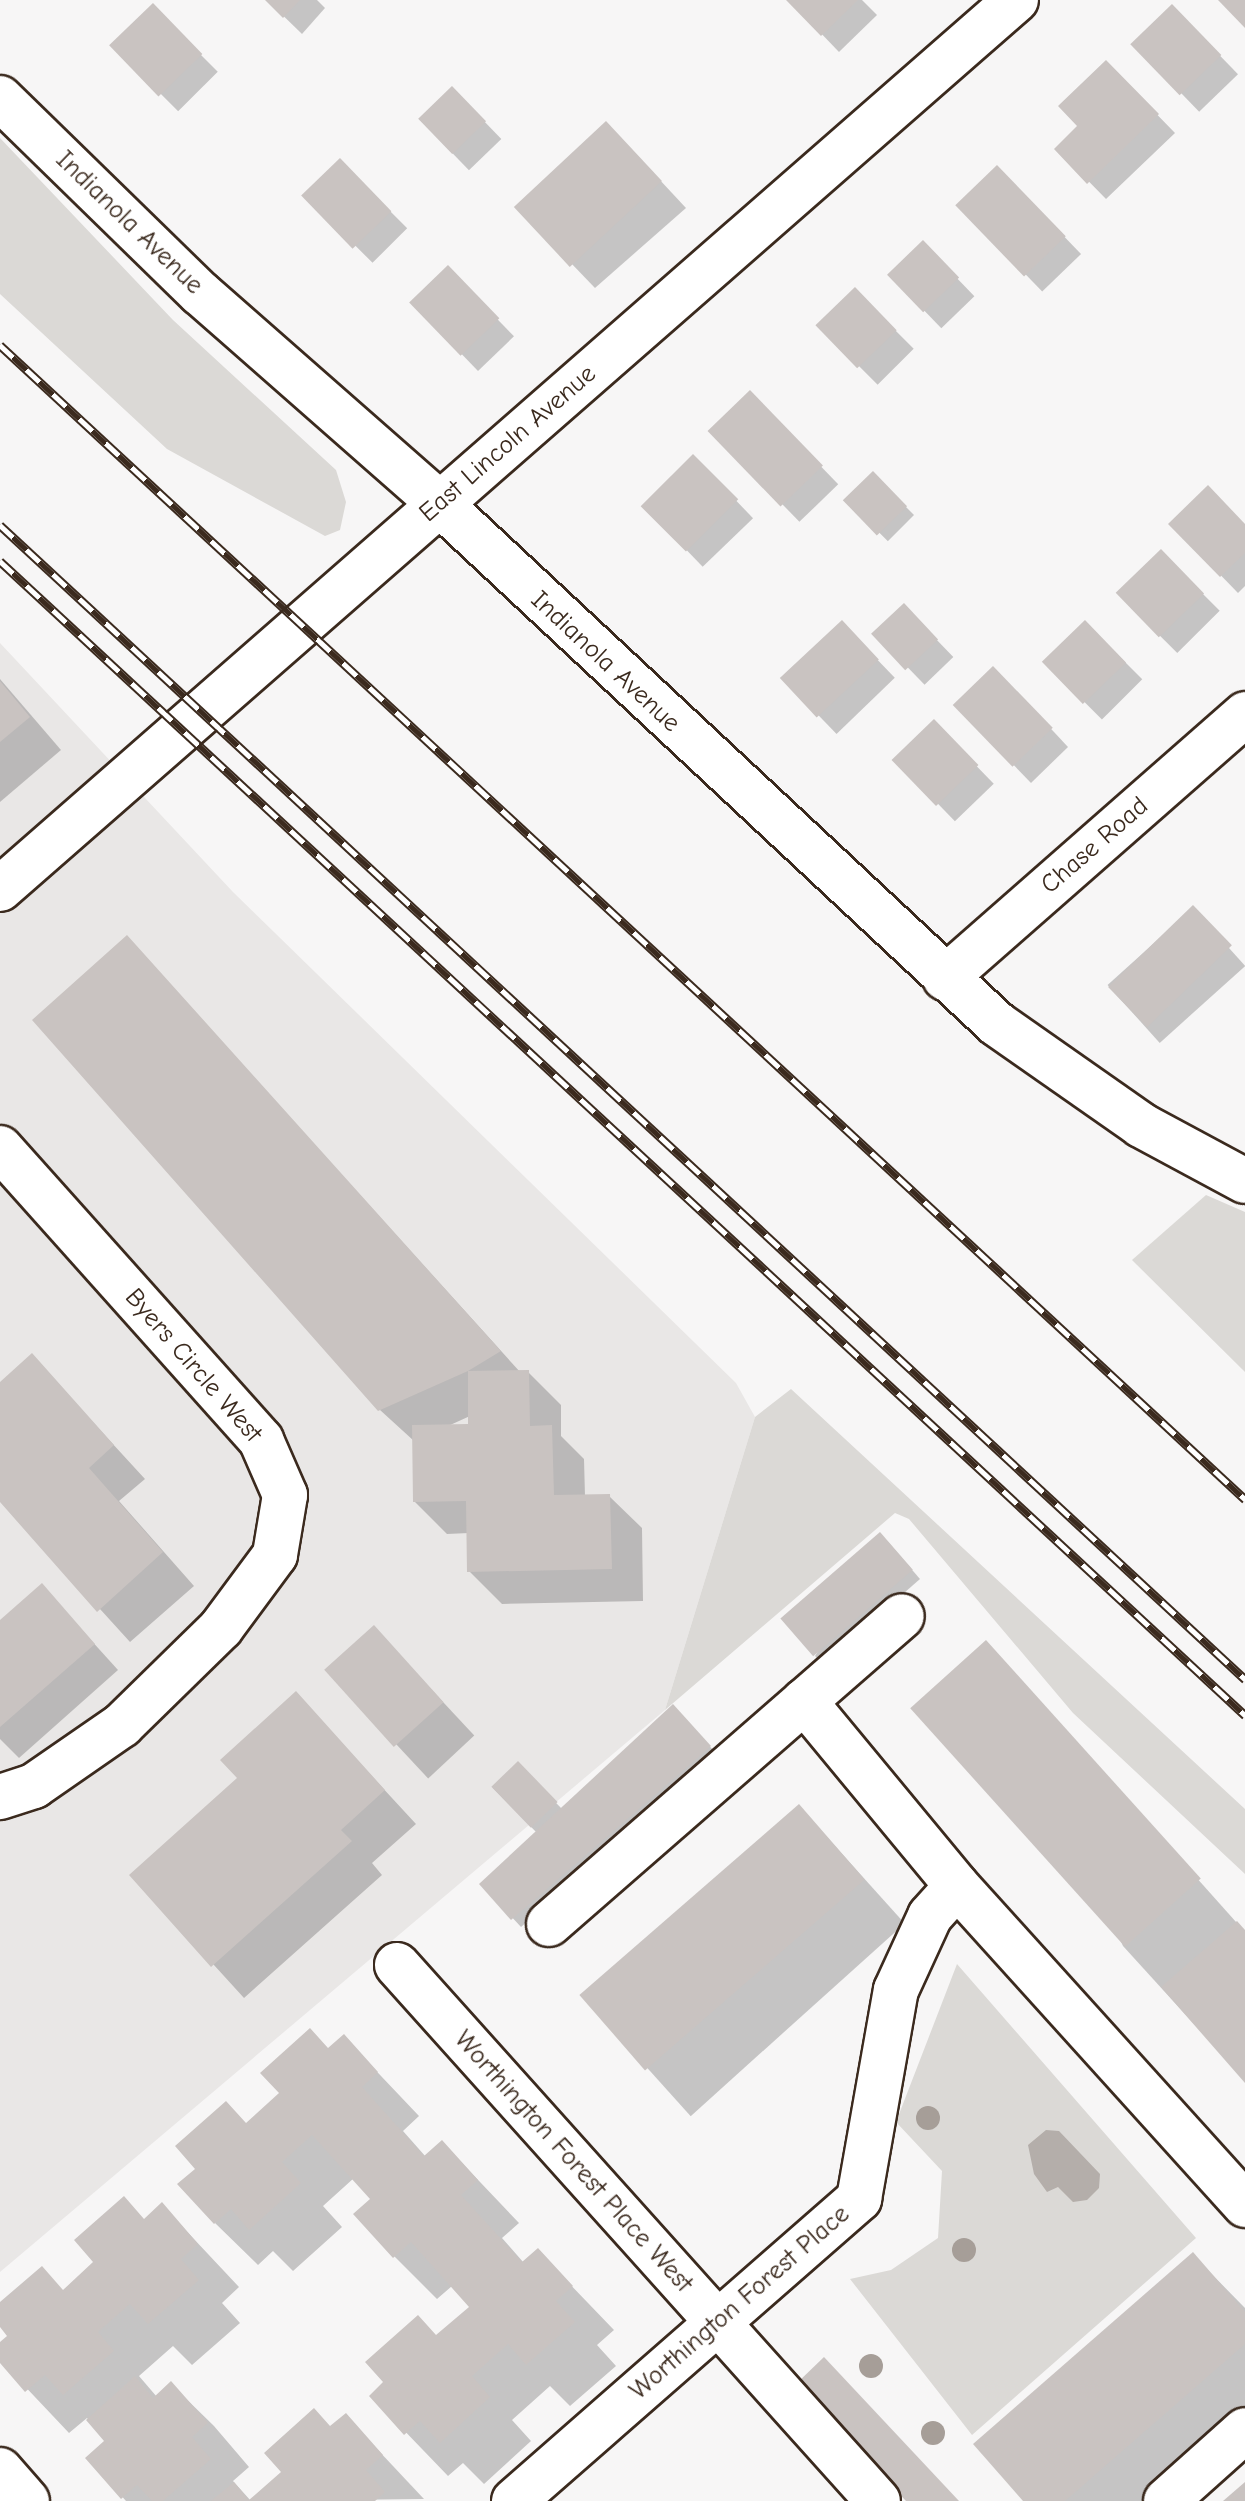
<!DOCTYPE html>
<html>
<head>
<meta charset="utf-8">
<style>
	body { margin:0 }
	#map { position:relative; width:1245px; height:2501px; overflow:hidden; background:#f7f6f6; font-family:"Comic Neue",sans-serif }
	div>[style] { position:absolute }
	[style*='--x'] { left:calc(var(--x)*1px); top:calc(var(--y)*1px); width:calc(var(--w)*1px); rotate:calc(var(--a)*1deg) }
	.built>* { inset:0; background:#e9e7e6 }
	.green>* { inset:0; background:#dbd9d6 }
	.water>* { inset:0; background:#b4aeaa }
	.shadow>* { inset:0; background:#0003; transform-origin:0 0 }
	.building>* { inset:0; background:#c9c3c1; transform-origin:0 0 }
	.roads { filter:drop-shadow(2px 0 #3b2a1e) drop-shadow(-2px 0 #3b2a1e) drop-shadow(0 2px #3b2a1e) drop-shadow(0 -2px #3b2a1e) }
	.minor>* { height:44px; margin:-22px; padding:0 22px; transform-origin:22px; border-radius:22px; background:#fff }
	.secondary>* { height:44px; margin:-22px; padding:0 22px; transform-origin:22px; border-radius:22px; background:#fff }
	.rail>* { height:9px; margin-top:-4.5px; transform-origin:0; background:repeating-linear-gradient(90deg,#fff 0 18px,#3b2a1e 0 36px); box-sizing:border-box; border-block:2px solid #3b2a1e }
	.trees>* { width:24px; height:24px; margin:-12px; border-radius:50%; background:#a69e98 }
	span { translate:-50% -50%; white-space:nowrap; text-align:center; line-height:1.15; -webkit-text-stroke:8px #fff; paint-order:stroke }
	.street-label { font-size:26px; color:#3b2a1e }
</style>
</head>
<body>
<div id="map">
	<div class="built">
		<i style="clip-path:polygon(0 643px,233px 892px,736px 1383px,755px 1417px,665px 1710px,0 2272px)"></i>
	</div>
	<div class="green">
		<i style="clip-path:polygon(0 138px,173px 320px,336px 470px,346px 502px,340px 530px,325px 536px,167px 449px,0 294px)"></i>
		<i style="clip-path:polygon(1206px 1195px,1245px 1212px,1245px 1372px,1132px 1260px)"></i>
		<i style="clip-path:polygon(791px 1389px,1245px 1809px,1245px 1874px,1073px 1713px,909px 1519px,895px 1513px,665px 1710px,755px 1417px)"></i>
		<i style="clip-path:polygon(957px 1964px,1196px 2238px,972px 2435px,850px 2279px,891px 2270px,938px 2238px,942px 2171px,896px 2122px)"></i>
	</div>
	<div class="water">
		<i style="clip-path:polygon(1046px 2130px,1059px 2131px,1100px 2174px,1099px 2188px,1087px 2200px,1073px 2202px,1058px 2187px,1047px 2192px,1034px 2174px,1028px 2145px)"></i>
	</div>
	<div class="shadow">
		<i style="clip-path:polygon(267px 0,317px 0,325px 8px,302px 34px)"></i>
		<i style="clip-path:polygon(789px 0,862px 0,877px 15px,839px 52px)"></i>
		<i style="left:152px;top:6px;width:93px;height:56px;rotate:45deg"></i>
		<i style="left:1172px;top:6px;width:95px;height:54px;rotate:46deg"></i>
		<i style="clip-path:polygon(1106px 62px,1175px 133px,1106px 199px,1057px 149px,1080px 126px)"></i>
		<i style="left:452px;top:88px;width:71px;height:45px;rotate:46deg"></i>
		<i style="clip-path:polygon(631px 149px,686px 208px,595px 288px,517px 207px)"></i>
		<i style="left:340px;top:161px;width:95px;height:49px;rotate:45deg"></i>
		<i style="left:997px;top:167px;width:121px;height:54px;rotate:46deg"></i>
		<i style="left:923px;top:243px;width:74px;height:46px;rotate:46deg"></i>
		<i style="left:448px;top:268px;width:95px;height:50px;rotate:46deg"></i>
		<i style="left:855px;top:290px;width:83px;height:51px;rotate:45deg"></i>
		<i style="left:750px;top:393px;width:127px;height:54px;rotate:46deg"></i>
		<i style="left:694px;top:457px;width:85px;height:70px;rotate:46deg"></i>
		<i style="left:873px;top:474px;width:58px;height:37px;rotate:45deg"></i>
		<i style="clip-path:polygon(1171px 524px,1245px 526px,1245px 586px,1238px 593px)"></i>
		<i style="left:1161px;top:552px;width:83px;height:60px;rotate:45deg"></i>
		<i style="left:904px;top:606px;width:71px;height:40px;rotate:46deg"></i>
		<i style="left:1085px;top:622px;width:81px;height:57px;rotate:45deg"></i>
		<i style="left:842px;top:623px;width:76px;height:81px;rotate:46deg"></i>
		<i style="clip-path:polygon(0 679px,61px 750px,0 802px)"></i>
		<i style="clip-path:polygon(1011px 686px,1068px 747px,1031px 783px,956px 705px)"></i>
		<i style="left:934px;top:722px;width:86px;height:54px;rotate:46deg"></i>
		<i style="left:1193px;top:908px;width:78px;height:115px;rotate:48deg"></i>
		<i style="clip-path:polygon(evenodd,127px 938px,521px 1373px,528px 1372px,561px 1405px,561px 1436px,584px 1459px,585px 1496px,609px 1496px,642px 1528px,643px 1601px,502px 1604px,469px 1571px,469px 1533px,447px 1534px,415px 1502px,414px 1441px,380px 1410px,127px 938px,470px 1416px,470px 1426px,448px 1426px,470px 1416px)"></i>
		<i style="clip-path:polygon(32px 1356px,145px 1479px,119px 1501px,194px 1586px,130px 1642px,0 1499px,0 1384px)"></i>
		<i style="clip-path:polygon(888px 1542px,920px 1579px,823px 1664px,815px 1656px)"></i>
		<i style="clip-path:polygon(42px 1586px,118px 1670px,19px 1758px,0 1739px,0 1623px)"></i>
		<i style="left:374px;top:1628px;width:147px;height:63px;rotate:47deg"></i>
		<i style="clip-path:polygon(986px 1642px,1245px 1932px,1245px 2080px,1123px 1946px)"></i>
		<i style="clip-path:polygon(296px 1694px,416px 1824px,372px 1863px,382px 1875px,244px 1998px,132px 1875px,239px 1778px)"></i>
		<i style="clip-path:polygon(672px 1707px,718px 1755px,521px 1927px,481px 1884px,537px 1833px,493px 1788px,518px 1764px,562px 1809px)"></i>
		<i style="left:799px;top:1806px;width:158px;height:288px;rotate:48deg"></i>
		<i style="clip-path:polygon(344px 2037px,419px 2116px,403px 2131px,426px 2157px,442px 2142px,519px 2223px,502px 2238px,524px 2263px,538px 2251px,614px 2330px,597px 2345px,616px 2366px,570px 2406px,550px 2386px,512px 2420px,531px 2441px,484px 2484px,463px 2463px,448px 2476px,371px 2396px,471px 2307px,452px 2286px,437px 2299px,395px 2257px,356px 2214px,373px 2199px,354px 2178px,323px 2206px,342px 2227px,293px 2271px,273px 2251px,258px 2265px,215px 2223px,247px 2125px)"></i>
		<i style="clip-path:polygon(162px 2205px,239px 2287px,222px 2303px,240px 2323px,192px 2365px,173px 2346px,139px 2376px,157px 2397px,171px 2384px,214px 2426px,249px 2467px,233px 2481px,251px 2501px,126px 2501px,88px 2458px,107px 2441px,87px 2418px,69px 2433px,0 2360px,0 2344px,10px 2336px,0 2324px,0 2305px,64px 2291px)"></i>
		<i style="clip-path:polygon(1193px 2255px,1245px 2308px,1245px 2423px,1156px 2501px,1025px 2501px)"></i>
		<i style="clip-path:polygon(346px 2416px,424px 2499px,251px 2501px,332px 2428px)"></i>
	</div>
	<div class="building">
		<i style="clip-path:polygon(265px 0,300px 0,283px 18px)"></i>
		<i style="clip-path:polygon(786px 0,858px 0,821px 36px)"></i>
		<i style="clip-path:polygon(1218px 0,1245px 0,1245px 28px)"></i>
		<i style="left:153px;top:3px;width:71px;height:61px;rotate:46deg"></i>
		<i style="left:1172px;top:4px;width:71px;height:58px;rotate:46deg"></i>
		<i style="clip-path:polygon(1106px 60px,1159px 114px,1087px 184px,1054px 149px,1077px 126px,1058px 106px)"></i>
		<i style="left:452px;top:86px;width:49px;height:47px;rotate:46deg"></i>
		<i style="left:606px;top:121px;width:82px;height:126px;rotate:47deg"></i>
		<i style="left:340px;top:158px;width:74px;height:54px;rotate:46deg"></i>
		<i style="left:997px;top:165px;width:99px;height:58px;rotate:46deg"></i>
		<i style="left:923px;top:240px;width:52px;height:50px;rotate:46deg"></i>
		<i style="left:448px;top:265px;width:74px;height:54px;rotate:46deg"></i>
		<i style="left:855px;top:287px;width:60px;height:55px;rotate:46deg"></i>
		<i style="left:750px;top:390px;width:105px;height:59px;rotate:46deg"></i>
		<i style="left:693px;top:454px;width:64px;height:74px;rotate:45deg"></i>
		<i style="left:873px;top:471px;width:49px;height:42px;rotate:46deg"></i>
		<i style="clip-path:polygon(1208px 485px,1245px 524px,1245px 553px,1220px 577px,1168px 524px)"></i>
		<i style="left:1161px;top:549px;width:62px;height:63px;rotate:46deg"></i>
		<i style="left:904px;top:603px;width:50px;height:45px;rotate:47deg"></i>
		<i style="left:842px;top:620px;width:54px;height:85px;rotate:47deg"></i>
		<i style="left:1085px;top:620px;width:59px;height:60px;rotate:46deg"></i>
		<i style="left:993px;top:666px;width:86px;height:56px;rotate:46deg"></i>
		<i style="clip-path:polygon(0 681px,30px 717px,0 742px)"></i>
		<i style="left:934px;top:719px;width:64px;height:59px;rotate:46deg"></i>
		<i style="left:1193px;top:905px;width:56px;height:118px;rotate:46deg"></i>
		<i style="clip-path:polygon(127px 935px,501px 1351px,468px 1371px,529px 1370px,530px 1426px,552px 1425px,554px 1495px,610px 1494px,612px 1569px,467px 1572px,466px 1501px,413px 1502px,412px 1425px,468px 1424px,468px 1371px,378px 1411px,32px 1020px)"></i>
		<i style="clip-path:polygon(32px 1353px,114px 1445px,89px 1468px,163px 1552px,97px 1612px,0 1502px,0 1382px)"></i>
		<i style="left:880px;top:1532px;width:50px;height:132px;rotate:49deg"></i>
		<i style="clip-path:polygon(42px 1583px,95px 1644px,0 1727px,0 1620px)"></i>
		<i style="left:374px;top:1625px;width:104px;height:67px;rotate:48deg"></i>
		<i style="left:986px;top:1640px;width:321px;height:102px;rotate:48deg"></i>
		<i style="clip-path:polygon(296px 1691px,385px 1790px,341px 1830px,352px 1841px,211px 1967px,129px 1875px,237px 1778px,220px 1760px)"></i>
		<i style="clip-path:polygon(673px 1704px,711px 1746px,511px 1920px,479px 1884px)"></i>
		<i style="left:518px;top:1761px;width:57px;height:37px;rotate:46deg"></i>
		<i style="left:799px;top:1804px;width:100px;height:291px;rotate:49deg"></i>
		<i style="clip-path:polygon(1237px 1921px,1245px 1930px,1245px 2083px,1161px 1987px)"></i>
		<i style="clip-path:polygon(310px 2028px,328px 2048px,344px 2034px,378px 2072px,362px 2087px,424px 2156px,442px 2140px,478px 2180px,461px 2195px,522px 2262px,538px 2248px,573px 2286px,556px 2301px,575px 2322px,526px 2365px,508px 2344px,472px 2376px,490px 2397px,440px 2443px,420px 2421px,404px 2435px,369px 2396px,383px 2382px,365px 2362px,418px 2315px,436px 2335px,469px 2307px,411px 2242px,393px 2258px,353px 2214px,370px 2199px,312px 2135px,282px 2162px,301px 2183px,249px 2230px,231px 2209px,214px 2224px,177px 2184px,195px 2169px,175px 2146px,226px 2101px,246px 2123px,279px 2093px,260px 2073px)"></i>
		<i style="clip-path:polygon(124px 2196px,144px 2219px,162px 2202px,198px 2244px,181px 2259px,199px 2280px,148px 2324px,130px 2304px,98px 2332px,114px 2351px,63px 2395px,45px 2375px,25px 2392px,0 2363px,0 2342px,7px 2336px,0 2327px,0 2302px,42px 2266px,63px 2290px,93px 2262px,74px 2240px)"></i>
		<i style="clip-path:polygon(1193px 2252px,1245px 2312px,1245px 2344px,1065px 2501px,1023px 2501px,973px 2444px)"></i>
		<i style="clip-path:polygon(824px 2357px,959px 2501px,906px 2501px,796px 2384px)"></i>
		<i style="clip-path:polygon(135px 2376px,153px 2398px,171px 2381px,208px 2423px,192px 2437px,211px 2459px,163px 2501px,152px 2501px,137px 2485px,121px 2499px,85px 2458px,104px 2441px,86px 2420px)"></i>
		<i style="clip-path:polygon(314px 2408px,330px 2426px,346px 2413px,383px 2455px,366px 2470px,385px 2492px,375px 2501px,211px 2501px,234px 2482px,249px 2500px,281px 2472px,264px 2453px)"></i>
		<i style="clip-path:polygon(1245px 2482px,1245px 2501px,1223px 2501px)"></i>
	</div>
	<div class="roads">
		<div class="minor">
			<i style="--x:440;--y:504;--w:762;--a:43.03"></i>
			<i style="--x:997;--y:1024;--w:176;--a:35"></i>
			<i style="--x:1141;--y:1125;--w:118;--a:28.3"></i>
			<i style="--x:945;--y:978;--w:400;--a:-41.3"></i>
			<i style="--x:0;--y:1148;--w:392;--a:48.2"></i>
			<i style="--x:261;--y:1440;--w:60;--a:66.4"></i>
			<i style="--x:285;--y:1495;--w:61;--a:99.5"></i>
			<i style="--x:275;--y:1555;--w:91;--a:126.5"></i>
			<i style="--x:221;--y:1628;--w:139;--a:135.6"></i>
			<i style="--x:122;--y:1725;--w:107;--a:145.3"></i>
			<i style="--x:34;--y:1786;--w:36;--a:162"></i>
			<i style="--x:957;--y:1886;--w:430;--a:47.9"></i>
			<i style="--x:549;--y:1924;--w:468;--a:-41.1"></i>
			<i style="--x:397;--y:1965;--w:720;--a:48.1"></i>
			<i style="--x:0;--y:2470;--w:41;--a:48.9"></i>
			<i style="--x:514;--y:2501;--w:459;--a:-41.2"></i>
			<i style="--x:859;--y:2199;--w:212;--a:-80"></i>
			<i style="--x:896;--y:1990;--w:81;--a:-65.3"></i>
			<i style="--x:930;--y:1916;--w:40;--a:-48"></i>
			<i style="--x:957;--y:1886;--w:240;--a:-129.6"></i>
			<i style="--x:1166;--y:2501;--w:106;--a:-41.9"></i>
		</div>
		<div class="secondary">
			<i style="--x:0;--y:98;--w:279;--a:44.3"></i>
			<i style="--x:200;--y:293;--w:320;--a:41.3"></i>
			<i style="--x:0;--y:889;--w:1350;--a:-41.19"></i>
		</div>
	</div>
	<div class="rail">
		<i style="--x:0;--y:345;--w:1698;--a:42.83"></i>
		<i style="--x:0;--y:525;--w:1698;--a:42.83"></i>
		<i style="--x:0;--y:561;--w:1698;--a:42.83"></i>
	</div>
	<div class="trees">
		<i style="left:928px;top:2118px"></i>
		<i style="left:964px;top:2250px"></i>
		<i style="left:871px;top:2366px"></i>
		<i style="left:933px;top:2433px"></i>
	</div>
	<div class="street-label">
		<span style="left:129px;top:223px;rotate:44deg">Indianola Avenue</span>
		<span style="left:508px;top:444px;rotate:-41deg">East Lincoln Avenue</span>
		<span style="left:605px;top:662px;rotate:43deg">Indianola Avenue</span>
		<span style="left:1095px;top:846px;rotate:-41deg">Chase Road</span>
		<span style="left:193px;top:1366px;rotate:49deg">Byers Circle West</span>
		<span style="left:573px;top:2162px;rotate:48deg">Worthington Forest Place West</span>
		<span style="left:740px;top:2303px;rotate:-41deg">Worthington Forest Place</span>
	</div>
</div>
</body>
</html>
